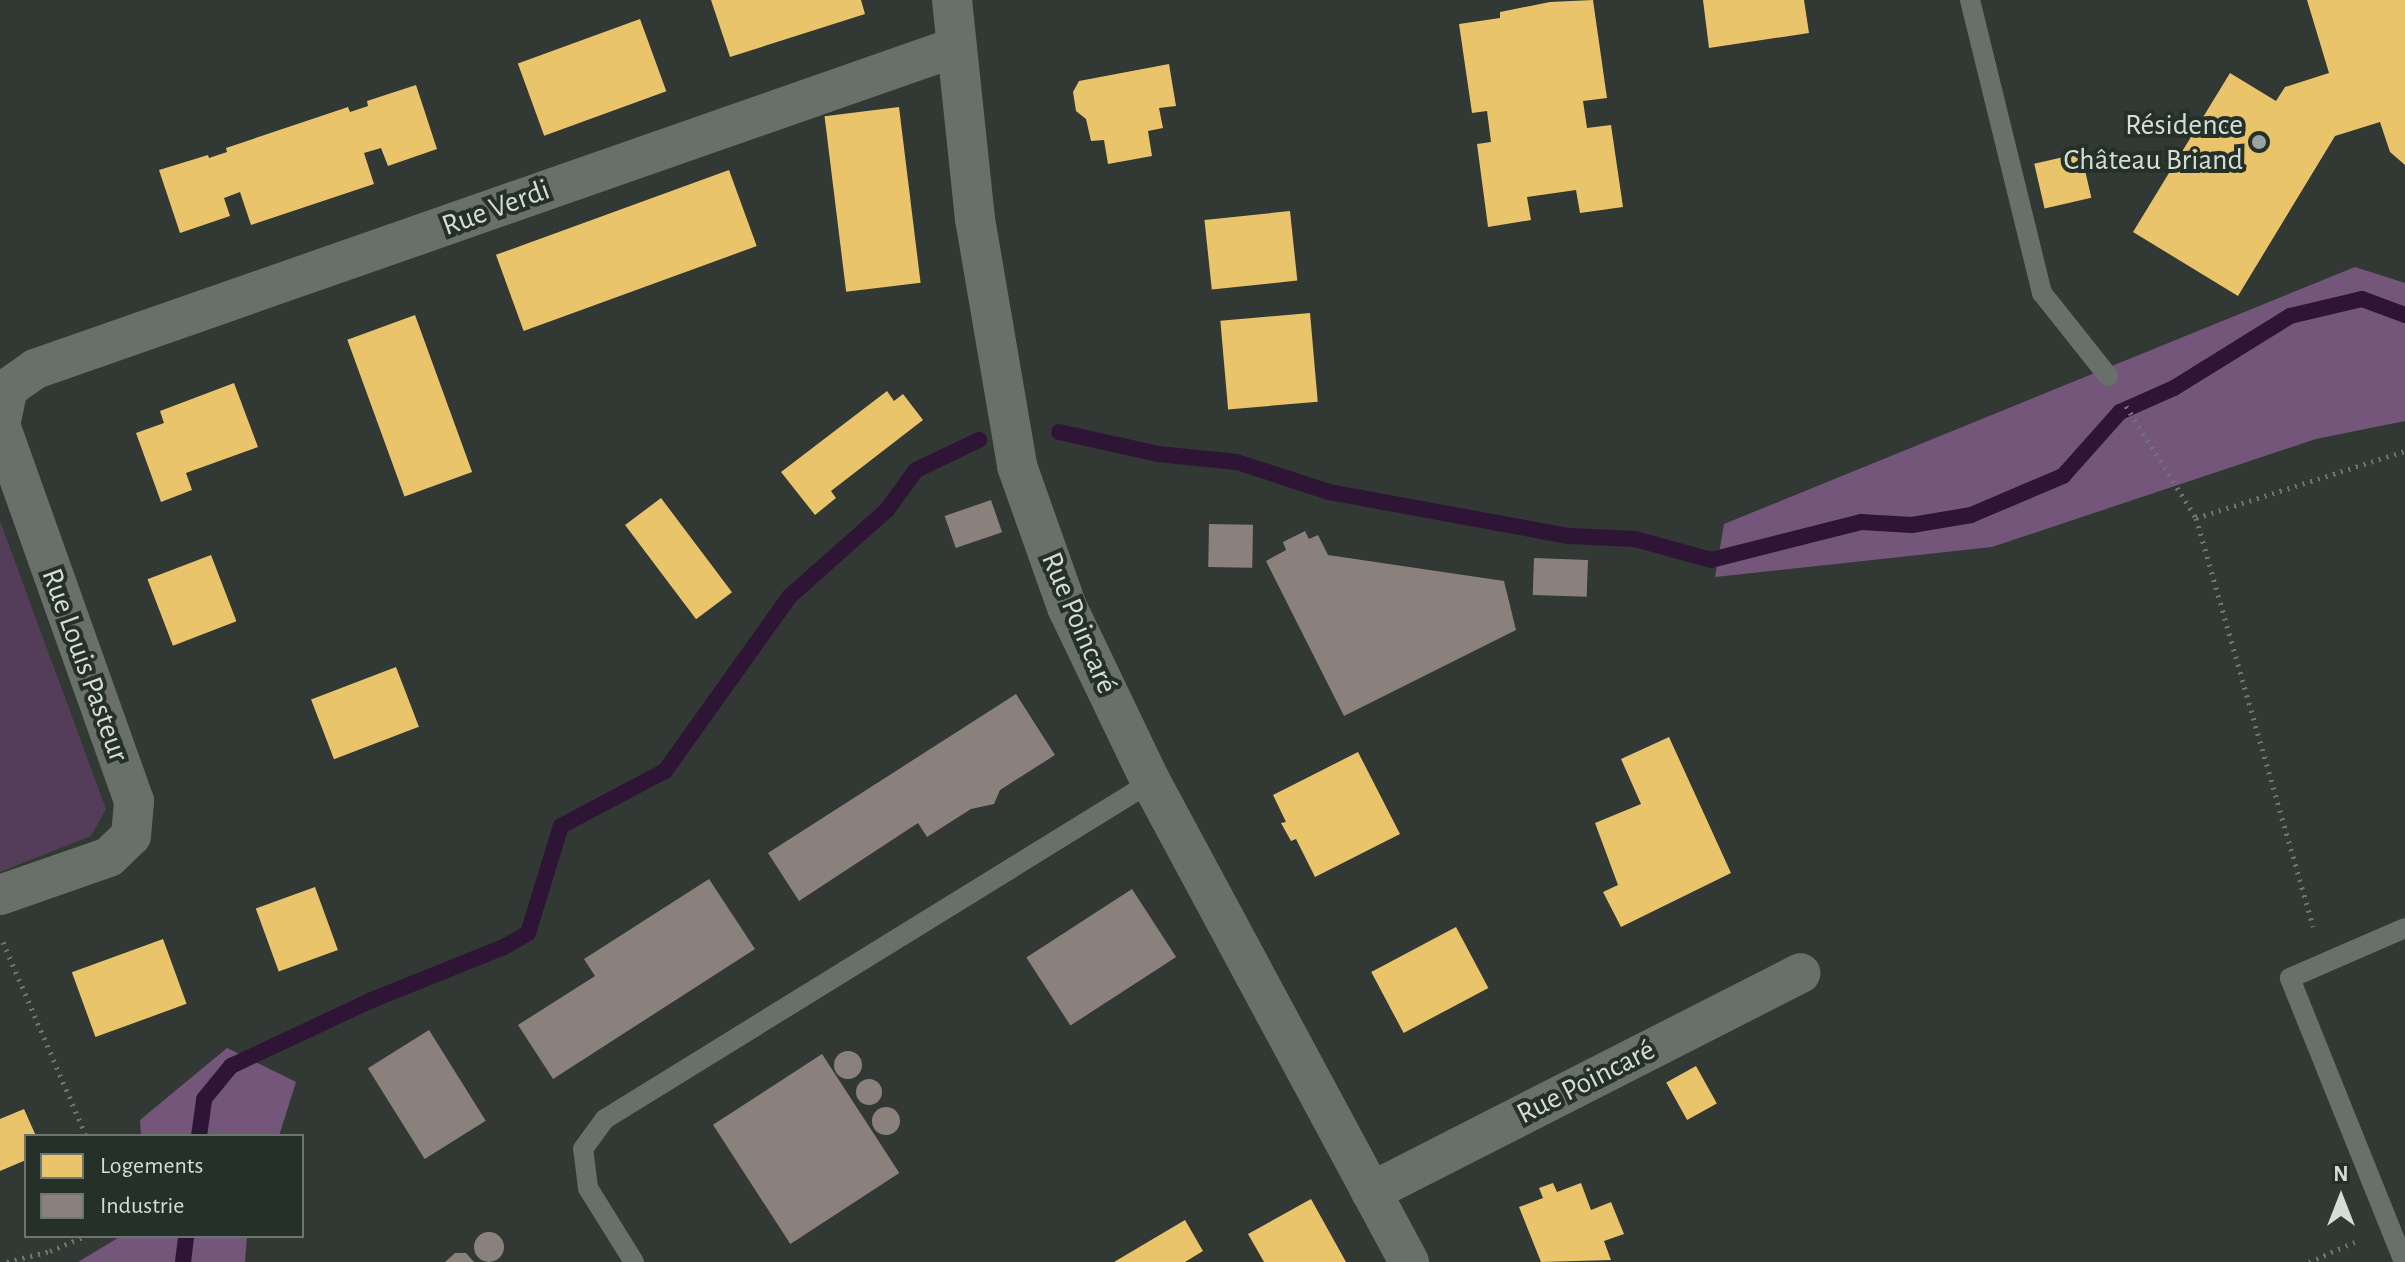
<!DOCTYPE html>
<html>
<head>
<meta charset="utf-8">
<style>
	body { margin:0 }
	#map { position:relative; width:2405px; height:1262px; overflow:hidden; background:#323833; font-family:"Alegreya Sans",sans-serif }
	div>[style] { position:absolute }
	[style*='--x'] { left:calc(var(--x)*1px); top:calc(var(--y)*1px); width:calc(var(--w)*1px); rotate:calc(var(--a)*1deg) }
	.green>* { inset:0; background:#543d59 }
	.forest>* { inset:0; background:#735679 }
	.homes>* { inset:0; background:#e9c46a; transform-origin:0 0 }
	.industry>* { inset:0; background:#8a817c; transform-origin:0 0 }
	.round { border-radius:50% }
	.stream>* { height:16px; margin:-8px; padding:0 8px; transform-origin:8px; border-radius:8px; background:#2f1535 }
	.path>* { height:5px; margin-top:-2.5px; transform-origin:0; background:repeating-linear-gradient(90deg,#6e7470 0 2px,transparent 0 8px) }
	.lane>* { height:20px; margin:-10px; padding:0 10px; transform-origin:10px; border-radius:10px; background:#69706a }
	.street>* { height:40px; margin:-20px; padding:0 20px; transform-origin:20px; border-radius:20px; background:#69706a }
	.dots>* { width:22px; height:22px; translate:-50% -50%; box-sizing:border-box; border:4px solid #253128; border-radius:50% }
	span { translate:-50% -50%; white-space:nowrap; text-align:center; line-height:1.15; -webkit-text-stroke:8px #253128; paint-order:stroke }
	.poi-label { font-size:30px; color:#d5ddd7 }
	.right { translate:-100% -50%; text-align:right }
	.street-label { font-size:30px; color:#d5ddd7 }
	.legend { position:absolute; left:24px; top:1134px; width:280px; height:104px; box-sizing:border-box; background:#253128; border:2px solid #6b766e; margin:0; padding:10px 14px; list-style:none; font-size:24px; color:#d5ddd7 }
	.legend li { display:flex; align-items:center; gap:16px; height:40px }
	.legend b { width:40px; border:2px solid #6b766e }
	.north { position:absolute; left:2301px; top:1158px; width:80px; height:80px; -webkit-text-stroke:6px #253128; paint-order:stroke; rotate:0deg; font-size:22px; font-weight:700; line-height:32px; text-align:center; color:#d5ddd7 }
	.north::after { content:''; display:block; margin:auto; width:28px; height:36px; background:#d5ddd7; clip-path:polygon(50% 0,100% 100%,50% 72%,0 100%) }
</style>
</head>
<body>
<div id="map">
	<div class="green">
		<i style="clip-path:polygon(0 521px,106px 809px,91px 836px,0 872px)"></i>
	</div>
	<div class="forest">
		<i style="clip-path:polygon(2355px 267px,2405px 283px,2405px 421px,2316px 439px,1992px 547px,1715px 577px,1724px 524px)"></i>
		<i style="clip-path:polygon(227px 1048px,296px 1082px,279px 1136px,141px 1136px,140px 1120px)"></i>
		<i style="clip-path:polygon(121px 1236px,247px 1236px,245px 1262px,78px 1262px)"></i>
	</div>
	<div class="homes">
		<i style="clip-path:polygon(711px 0,861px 0,865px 14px,730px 57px)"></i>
		<i style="clip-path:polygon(1593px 0,1607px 98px,1583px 101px,1587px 128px,1611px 125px,1623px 207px,1580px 213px,1576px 190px,1527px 197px,1531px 220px,1488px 227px,1477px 144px,1491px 142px,1487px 111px,1472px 113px,1459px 24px,1500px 18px,1500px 12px,1550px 2px)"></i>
		<i style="clip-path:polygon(1703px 0,1804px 0,1809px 33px,1709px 48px)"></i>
		<i style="clip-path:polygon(2307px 0,2405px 0,2405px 165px,2390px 152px,2380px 122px,2335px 136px,2238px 296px,2133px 232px,2230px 73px,2276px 101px,2285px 87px,2329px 73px)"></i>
		<i style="left:640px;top:19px;width:77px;height:130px;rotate:70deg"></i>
		<i style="clip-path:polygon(1169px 64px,1176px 106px,1159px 108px,1163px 128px,1148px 131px,1152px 156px,1108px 164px,1104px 140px,1091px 141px,1086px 119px,1076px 111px,1073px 92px,1079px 81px)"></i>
		<i style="clip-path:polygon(416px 85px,437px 149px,388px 166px,381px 148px,364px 153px,374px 184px,251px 225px,240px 192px,224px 198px,230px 216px,180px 233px,159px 170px,208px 155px,209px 158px,227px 152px,226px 148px,348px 107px,350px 112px,368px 106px,367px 101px)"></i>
		<i style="left:899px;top:107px;width:177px;height:75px;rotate:83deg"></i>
		<i style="left:2081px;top:153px;width:46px;height:48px;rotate:77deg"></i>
		<i style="left:729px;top:170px;width:81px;height:248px;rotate:70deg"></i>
		<i style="left:1290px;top:211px;width:70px;height:86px;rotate:84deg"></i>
		<i style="left:1310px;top:313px;width:89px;height:90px;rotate:85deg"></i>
		<i style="left:415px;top:315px;width:167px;height:72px;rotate:70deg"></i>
		<i style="clip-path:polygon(234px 383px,258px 447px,186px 473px,192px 490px,161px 502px,136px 433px,164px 423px,160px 411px)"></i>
		<i style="clip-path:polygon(887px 391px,894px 401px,903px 394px,923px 420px,831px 491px,836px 498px,815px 515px,781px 472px)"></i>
		<i style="left:661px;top:498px;width:118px;height:45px;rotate:53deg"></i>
		<i style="left:211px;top:555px;width:71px;height:68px;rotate:69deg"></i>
		<i style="left:396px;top:667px;width:64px;height:91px;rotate:69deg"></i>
		<i style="clip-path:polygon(1669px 737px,1731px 873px,1621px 927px,1603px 892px,1618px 885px,1595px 823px,1641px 804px,1621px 759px)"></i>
		<i style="clip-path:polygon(1358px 752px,1400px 834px,1315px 877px,1296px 839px,1291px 841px,1281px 823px,1286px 822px,1273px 795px)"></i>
		<i style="left:315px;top:887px;width:67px;height:63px;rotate:70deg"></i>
		<i style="left:1456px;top:927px;width:69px;height:96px;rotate:62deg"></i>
		<i style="left:163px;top:939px;width:69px;height:97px;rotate:70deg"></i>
		<i style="left:1696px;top:1066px;width:43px;height:34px;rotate:61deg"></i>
		<i style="clip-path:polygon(24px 1109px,36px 1136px,26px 1136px,26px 1160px,0 1171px,0 1119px)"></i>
		<i style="clip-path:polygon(1553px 1183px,1557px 1192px,1581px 1183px,1591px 1210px,1611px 1202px,1624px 1234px,1604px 1241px,1611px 1260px,1541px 1262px,1519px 1207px,1543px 1198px,1539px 1188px)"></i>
		<i style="clip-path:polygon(1311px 1199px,1346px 1262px,1264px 1262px,1248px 1234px)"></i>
		<i style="clip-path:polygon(1185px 1220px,1203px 1251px,1185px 1262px,1114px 1262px)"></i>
	</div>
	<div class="industry">
		<i style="left:991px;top:500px;width:34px;height:49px;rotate:71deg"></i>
		<i style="left:1209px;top:524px;width:44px;height:43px;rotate:1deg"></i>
		<i style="clip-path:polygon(1305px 531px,1309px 539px,1318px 535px,1328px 555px,1504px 581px,1516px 630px,1344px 716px,1266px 561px,1286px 550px,1283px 542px)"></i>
		<i style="left:1534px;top:558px;width:54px;height:37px;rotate:2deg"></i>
		<i style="clip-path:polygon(1016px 694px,1055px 755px,1000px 790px,994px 804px,971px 809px,927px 837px,918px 823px,799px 901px,768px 853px)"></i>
		<i style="clip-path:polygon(709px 879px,755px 949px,553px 1079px,518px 1025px,595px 976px,584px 959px)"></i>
		<i style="left:1132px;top:889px;width:81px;height:126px;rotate:57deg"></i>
		<i style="left:429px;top:1030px;width:107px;height:72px;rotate:58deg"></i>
		<i class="round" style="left:834px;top:1051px;width:28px;height:28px"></i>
		<i style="left:822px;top:1054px;width:142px;height:130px;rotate:57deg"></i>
		<i class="round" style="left:856px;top:1079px;width:26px;height:26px"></i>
		<i class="round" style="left:872px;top:1107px;width:28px;height:28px"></i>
		<i class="round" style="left:474px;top:1232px;width:30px;height:30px"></i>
		<i style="clip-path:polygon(455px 1253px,466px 1253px,474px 1262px,445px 1262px)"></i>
	</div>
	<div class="stream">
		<i style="--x:1059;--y:432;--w:101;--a:12.5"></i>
		<i style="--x:1158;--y:454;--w:79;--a:5.8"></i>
		<i style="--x:1237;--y:462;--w:97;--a:18.1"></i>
		<i style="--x:1329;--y:492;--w:244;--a:10.4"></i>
		<i style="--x:1569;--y:536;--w:66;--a:2.6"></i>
		<i style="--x:1635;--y:539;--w:79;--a:15.4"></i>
		<i style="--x:1711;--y:560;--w:155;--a:-14.2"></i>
		<i style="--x:1861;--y:522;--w:51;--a:3.4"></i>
		<i style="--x:1912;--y:525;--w:60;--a:-9.6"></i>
		<i style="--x:1971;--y:515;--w:100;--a:-23"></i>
		<i style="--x:2063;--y:476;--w:86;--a:-48.3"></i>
		<i style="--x:2120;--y:412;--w:59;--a:-24"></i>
		<i style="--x:2174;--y:388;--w:137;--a:-31.8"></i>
		<i style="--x:2290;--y:316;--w:74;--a:-13.3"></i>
		<i style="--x:2362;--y:299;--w:46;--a:20.4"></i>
		<i style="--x:199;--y:1136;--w:37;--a:-82"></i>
		<i style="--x:204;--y:1099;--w:43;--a:-50.7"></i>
		<i style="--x:231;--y:1066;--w:156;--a:-25.1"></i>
		<i style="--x:372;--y:1000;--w:142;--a:-21.9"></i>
		<i style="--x:504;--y:947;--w:28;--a:-30"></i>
		<i style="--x:528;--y:933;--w:112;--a:-72.9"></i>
		<i style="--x:561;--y:826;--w:118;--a:-27.9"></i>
		<i style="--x:665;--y:771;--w:214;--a:-54.5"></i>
		<i style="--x:789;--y:597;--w:131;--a:-41.6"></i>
		<i style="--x:887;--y:510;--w:49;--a:-54.1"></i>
		<i style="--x:916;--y:470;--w:70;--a:-25.5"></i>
		<i style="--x:183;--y:1262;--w:26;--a:-83"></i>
	</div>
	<div class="path">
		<i style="--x:2126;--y:406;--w:132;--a:58"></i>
		<i style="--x:2196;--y:518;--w:425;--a:74"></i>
		<i style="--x:2196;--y:518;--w:219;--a:-17.8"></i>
		<i style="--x:3;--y:942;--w:211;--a:66.8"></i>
		<i style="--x:7;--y:1262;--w:44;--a:-14.3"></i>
		<i style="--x:50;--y:1251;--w:38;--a:-23"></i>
		<i style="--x:2309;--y:1262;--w:50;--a:-23.5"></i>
	</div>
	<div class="lane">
		<i style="--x:1970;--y:0;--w:302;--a:76.2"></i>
		<i style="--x:2042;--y:293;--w:106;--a:51.5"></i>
		<i style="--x:634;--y:1262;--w:87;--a:-121.9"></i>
		<i style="--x:588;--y:1188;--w:39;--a:-97"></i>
		<i style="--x:583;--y:1149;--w:37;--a:-54"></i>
		<i style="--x:605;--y:1119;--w:642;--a:-31.68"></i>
		<i style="--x:2404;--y:1262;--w:306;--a:-111.9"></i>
		<i style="--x:2290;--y:978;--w:125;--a:-23.5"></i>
	</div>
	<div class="street">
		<i style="--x:952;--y:0;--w:220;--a:84"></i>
		<i style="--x:975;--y:219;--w:251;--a:80.3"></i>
		<i style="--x:1017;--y:466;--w:150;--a:70.5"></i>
		<i style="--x:1067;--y:607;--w:194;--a:64.4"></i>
		<i style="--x:1151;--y:782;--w:545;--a:61.74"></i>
		<i style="--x:0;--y:895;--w:115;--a:-19.2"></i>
		<i style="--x:109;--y:857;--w:30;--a:-44"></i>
		<i style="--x:131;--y:836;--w:35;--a:-85"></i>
		<i style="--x:134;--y:801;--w:399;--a:-109.6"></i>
		<i style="--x:0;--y:425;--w:38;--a:-78"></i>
		<i style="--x:8;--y:388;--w:33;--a:-35"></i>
		<i style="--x:35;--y:369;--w:976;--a:-19.27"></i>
		<i style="--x:1371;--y:1192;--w:482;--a:-27"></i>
	</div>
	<div class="dots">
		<i style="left:2259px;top:142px;background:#9ca39e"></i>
	</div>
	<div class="poi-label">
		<span class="right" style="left:2243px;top:142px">Résidence<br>Château Briand</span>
	</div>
	<div class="street-label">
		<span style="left:496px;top:208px;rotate:-20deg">Rue Verdi</span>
		<span style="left:1079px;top:623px;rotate:67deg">Rue Poincaré</span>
		<span style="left:85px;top:665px;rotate:70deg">Rue Louis Pasteur</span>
		<span style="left:1586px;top:1082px;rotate:-27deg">Rue Poincaré</span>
	</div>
	<ul class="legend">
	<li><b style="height:22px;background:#e9c46a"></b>Logements</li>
	<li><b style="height:22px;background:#8a817c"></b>Industrie</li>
	</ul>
	<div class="north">N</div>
</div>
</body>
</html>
